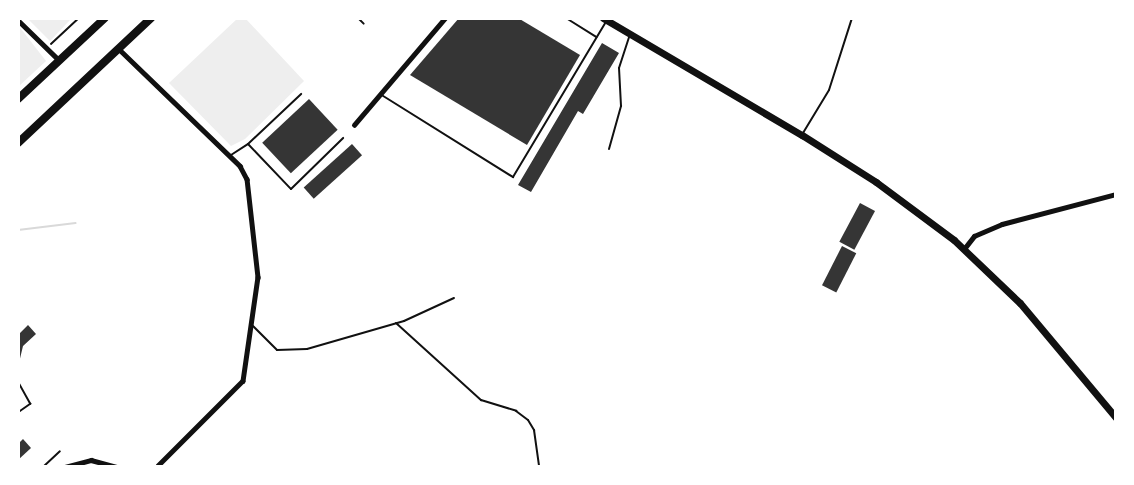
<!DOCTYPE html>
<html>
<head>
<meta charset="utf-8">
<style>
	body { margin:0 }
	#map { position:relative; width:1134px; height:485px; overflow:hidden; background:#fff; font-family:Signika,sans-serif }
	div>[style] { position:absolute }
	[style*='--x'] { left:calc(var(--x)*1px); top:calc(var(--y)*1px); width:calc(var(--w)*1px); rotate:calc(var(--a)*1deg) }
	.green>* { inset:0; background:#eee }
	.stream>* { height:2px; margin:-1px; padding:0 1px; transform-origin:1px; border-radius:1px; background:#d9d9d9 }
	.building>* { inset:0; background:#353535; transform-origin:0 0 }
	.path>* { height:1.5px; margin:-0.75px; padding:0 0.75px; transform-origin:0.75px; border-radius:0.75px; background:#111 }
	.service>* { height:2px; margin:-1px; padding:0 1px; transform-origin:1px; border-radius:1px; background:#111 }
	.minor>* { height:4.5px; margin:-2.25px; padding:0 2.25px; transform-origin:2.25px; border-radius:2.25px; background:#111 }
	.secondary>* { height:7px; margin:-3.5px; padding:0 3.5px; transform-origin:3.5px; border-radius:3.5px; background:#111 }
	.primary>* { height:8px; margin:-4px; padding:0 4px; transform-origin:4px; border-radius:4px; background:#111 }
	span { translate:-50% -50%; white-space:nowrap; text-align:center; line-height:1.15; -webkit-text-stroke:4.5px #fff; paint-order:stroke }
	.frame { position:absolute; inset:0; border:20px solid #fff; pointer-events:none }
</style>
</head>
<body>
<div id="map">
	<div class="green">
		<i style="clip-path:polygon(27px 18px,72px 18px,50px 41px)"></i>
		<i style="clip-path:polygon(238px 18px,245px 18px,304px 81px,245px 139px,231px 146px,169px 83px)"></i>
		<i style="clip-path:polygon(18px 25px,46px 61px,18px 87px)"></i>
	</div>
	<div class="stream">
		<i style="--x:18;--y:230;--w:58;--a:-6.9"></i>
	</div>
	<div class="building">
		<i style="clip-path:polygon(459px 18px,518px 18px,580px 55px,527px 145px,410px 75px)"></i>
		<i style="clip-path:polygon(602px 43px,619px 53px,583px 114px,578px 111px,531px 192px,518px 185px)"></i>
		<i style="left:309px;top:99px;width:42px;height:64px;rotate:47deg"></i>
		<i style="left:352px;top:144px;width:15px;height:65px;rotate:48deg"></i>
		<i style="left:860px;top:203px;width:17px;height:44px;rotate:28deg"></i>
		<i style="left:842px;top:246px;width:16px;height:44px;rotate:27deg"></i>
		<i style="clip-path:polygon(28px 325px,36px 334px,23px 346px,18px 367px,18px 335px)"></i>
		<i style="clip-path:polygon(23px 439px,31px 448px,18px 460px,18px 444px)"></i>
	</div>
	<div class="path">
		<i style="--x:51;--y:44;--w:38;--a:-43"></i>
		<i style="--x:18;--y:381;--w:26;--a:61"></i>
		<i style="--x:31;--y:404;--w:16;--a:145"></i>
	</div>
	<div class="service">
		<i style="--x:358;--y:18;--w:8;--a:45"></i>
		<i style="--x:566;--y:18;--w:36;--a:32"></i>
		<i style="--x:380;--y:94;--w:157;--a:32"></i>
		<i style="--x:513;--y:177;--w:179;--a:-59.1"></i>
		<i style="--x:803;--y:133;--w:50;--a:-58.8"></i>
		<i style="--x:829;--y:90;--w:76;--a:-72.3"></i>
		<i style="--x:248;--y:144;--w:62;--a:46.3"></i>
		<i style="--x:291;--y:189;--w:73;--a:-44.4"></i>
		<i style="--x:609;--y:149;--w:45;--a:-74.4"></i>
		<i style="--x:621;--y:106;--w:38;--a:-93"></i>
		<i style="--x:619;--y:68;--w:35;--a:-72"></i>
		<i style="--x:231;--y:155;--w:20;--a:-33"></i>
		<i style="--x:248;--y:144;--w:73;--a:-43.3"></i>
		<i style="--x:396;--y:323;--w:115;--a:42.2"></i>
		<i style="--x:481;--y:400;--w:37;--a:17"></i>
		<i style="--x:516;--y:411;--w:15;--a:37"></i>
		<i style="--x:528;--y:420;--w:12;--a:59"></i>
		<i style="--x:534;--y:430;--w:37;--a:82"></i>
		<i style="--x:253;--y:326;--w:34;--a:45"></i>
		<i style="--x:277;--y:350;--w:30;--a:-2"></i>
		<i style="--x:307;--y:349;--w:101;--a:-16.1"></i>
		<i style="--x:404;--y:321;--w:55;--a:-24.7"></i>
		<i style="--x:43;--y:467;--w:23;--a:-43"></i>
	</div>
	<div class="minor">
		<i style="--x:18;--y:20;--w:57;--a:44.3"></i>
		<i style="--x:118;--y:48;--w:170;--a:44"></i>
		<i style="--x:240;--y:166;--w:15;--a:62"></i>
		<i style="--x:247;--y:179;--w:99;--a:83.6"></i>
		<i style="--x:258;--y:277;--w:105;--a:98.2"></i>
		<i style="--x:243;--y:381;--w:120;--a:135"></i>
		<i style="--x:354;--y:125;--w:140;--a:-49.6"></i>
		<i style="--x:964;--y:249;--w:16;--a:-52"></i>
		<i style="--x:974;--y:236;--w:30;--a:-23"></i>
		<i style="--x:1002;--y:224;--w:118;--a:-14.7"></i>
		<i style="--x:65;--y:467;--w:27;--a:-15"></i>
		<i style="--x:91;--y:460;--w:27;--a:15"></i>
	</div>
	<div class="secondary">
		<i style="--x:603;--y:18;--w:231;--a:30.5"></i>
		<i style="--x:802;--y:135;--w:88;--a:32.4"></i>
		<i style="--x:876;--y:182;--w:97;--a:36.6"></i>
		<i style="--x:954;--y:240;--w:91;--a:43.7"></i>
		<i style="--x:1020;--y:303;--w:150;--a:50.1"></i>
	</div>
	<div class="primary">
		<i style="--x:18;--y:99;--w:119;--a:-43"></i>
		<i style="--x:18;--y:143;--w:183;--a:-43.2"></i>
	</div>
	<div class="frame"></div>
</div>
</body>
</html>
